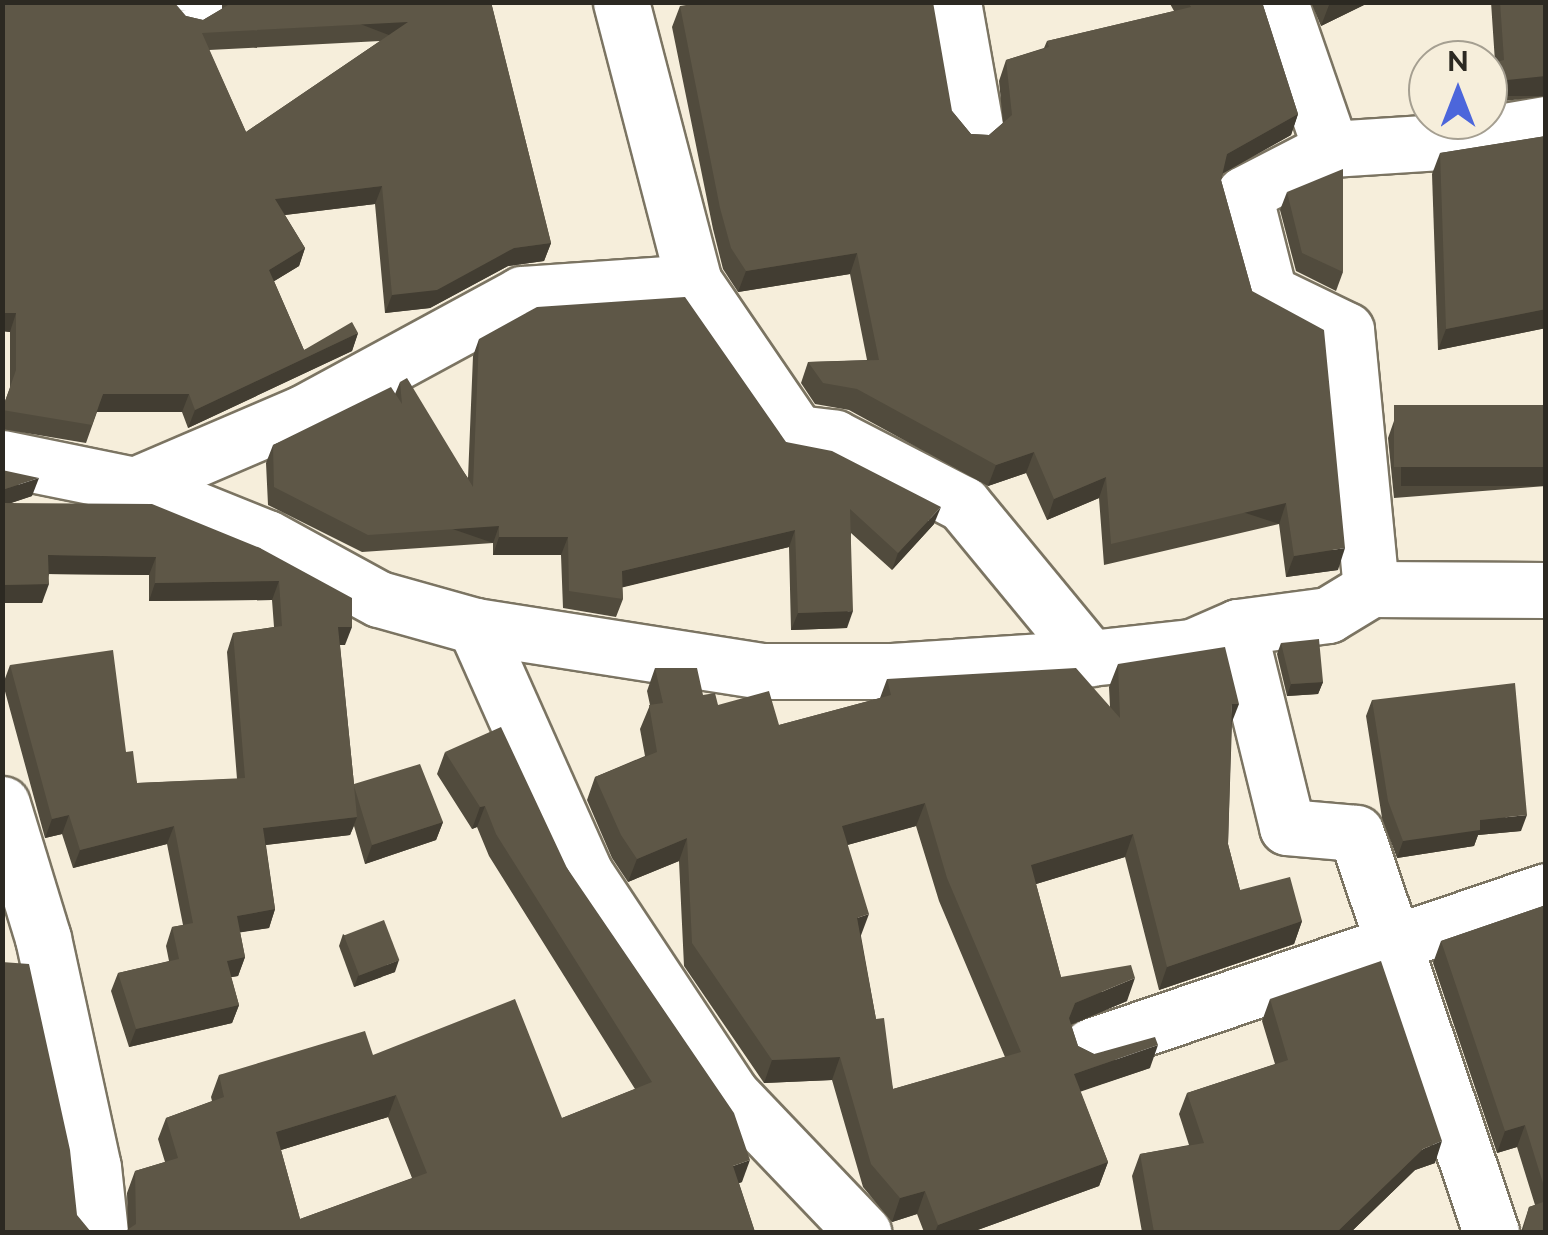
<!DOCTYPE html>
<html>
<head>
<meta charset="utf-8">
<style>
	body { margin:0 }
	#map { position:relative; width:1548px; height:1235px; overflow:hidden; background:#f6eedb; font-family:Raleway,sans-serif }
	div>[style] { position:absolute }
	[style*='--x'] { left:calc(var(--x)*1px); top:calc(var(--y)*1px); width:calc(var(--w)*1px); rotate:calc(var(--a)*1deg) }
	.roads { filter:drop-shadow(2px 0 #7b7462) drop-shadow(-2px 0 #7b7462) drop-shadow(0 2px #7b7462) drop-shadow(0 -2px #7b7462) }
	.minor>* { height:55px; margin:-27.5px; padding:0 27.5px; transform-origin:27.5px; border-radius:27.5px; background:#fff }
	.wall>* { inset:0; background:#514b3d }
	.shaded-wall>* { inset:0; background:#423d32; transform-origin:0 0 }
	.building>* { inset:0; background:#5e5747; transform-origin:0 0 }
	span { translate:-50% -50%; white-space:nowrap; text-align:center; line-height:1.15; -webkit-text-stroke:10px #f6eedb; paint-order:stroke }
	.frame { position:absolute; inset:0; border:5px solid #2c2922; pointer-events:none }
	.north { position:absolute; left:1408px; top:40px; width:100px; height:100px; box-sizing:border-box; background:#f6eedb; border:2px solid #a59f91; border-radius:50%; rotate:0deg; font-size:28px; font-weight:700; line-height:40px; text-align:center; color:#2c2922 }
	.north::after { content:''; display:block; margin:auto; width:35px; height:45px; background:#4c66db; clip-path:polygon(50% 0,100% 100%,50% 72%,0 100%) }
</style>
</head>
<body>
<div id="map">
	<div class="roads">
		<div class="minor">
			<i style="--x:192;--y:2;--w:6;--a:59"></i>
			<i style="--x:621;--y:2;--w:289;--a:75.4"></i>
			<i style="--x:694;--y:282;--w:183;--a:55.7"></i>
			<i style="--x:797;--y:433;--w:38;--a:7"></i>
			<i style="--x:835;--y:438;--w:144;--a:27.3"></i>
			<i style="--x:963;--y:504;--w:200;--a:50.5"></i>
			<i style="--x:953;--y:2;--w:126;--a:79.9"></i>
			<i style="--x:1280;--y:2;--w:156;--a:70.9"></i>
			<i style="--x:2;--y:458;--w:136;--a:11.5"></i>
			<i style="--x:135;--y:485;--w:142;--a:21.9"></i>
			<i style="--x:267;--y:538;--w:128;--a:28.6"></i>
			<i style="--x:379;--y:599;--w:100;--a:15.7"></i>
			<i style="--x:475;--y:626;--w:290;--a:8.9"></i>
			<i style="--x:761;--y:671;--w:131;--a:0"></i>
			<i style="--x:892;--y:671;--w:198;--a:-3.8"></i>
			<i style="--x:1090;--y:658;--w:103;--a:-6.2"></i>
			<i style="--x:1192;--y:647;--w:50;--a:-23.5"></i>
			<i style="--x:1238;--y:627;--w:91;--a:-7.6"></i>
			<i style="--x:1328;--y:615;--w:50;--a:-31.2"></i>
			<i style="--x:1371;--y:589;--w:175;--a:0.3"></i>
			<i style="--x:135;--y:485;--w:183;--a:-23.2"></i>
			<i style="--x:303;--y:413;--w:249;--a:-28.5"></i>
			<i style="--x:522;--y:294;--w:172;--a:-4"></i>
			<i style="--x:1371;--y:589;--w:260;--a:-95.5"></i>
			<i style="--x:1346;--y:330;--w:85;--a:-154.3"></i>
			<i style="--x:1269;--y:293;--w:102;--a:-104.2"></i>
			<i style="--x:1244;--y:194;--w:98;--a:-27.3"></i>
			<i style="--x:1331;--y:149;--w:109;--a:-3.7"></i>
			<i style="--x:1440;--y:142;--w:108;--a:-9.6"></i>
			<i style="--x:475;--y:626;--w:270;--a:66"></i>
			<i style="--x:585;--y:873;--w:266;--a:56.5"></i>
			<i style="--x:732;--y:1095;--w:190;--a:46.3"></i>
			<i style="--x:1238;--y:627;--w:206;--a:76.2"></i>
			<i style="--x:1287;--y:827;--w:69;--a:5"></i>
			<i style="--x:1356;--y:833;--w:421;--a:71.3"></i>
			<i style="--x:2;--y:804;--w:140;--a:73"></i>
			<i style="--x:43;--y:938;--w:234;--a:77.7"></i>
			<i style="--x:93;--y:1167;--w:65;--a:83.9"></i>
			<i style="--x:1091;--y:1046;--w:481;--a:-18.8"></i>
		</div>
	</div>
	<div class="wall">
		<i style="clip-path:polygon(evenodd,2px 2px,186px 16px,203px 20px,222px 9px,222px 2px,491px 2px,551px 243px,544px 261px,508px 266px,430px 308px,385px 313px,375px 204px,285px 215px,305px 248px,299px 266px,274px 281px,304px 350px,358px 333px,352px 351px,188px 428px,182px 412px,97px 412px,86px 443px,2px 429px,2px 409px,10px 388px,10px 332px,2px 331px,2px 2px,380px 41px,246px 132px,209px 50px,380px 41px)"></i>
		<i style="clip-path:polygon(1169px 2px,1262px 2px,1298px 114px,1291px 135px,1223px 173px,1221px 180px,1252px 291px,1338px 570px,1286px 577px,1279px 524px,1104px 565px,1099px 498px,1047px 520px,1026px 473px,988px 486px,849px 410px,815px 404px,801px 383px,808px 362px,867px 360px,850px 274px,738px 292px,723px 269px,713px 229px,672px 27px,680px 6px,952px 111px,971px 134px,989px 135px,1003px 123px,999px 81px,1006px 60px,1044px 48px,1047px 41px,1174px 11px)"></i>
		<i style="clip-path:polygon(1311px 2px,1374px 2px,1366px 4px,1321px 26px)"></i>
		<i style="clip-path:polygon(1491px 2px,1546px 2px,1546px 96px,1488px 103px,1495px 62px)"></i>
		<i style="clip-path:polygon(1546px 136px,1546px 328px,1438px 350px,1432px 174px,1440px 153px)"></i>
		<i style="clip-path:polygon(1287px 192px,1343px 272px,1336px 291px,1296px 271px,1280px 210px)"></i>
		<i style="clip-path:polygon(479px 339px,786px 442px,934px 524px,892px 570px,851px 533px,847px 628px,791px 630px,789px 547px,622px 587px,623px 599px,616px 617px,563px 608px,561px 555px,493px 555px,493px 543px,362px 552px,268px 505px,266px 463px,273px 445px,395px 394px,400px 382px,468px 478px,473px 356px)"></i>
		<i style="clip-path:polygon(1546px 405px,1546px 486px,1394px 498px,1388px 438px,1395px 418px)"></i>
		<i style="clip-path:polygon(2px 470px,32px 496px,11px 503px,260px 548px,345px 645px,340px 645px,354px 784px,443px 822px,436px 840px,365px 864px,354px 826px,350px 835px,266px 845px,275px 909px,269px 928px,240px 932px,245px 957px,238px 976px,231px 977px,239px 1005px,232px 1023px,129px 1047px,111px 991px,118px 973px,169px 961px,166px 946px,172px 927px,183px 925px,167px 844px,73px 868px,62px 834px,45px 838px,3px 684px,10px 665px,126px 752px,137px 783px,237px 779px,227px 652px,233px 633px,274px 627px,272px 600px,149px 601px,149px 575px,49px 574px,42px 603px,2px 603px)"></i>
		<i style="clip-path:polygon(1281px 643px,1323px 682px,1318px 694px,1287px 696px,1277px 654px)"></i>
		<i style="clip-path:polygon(evenodd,1118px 664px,1232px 723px,1228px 844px,1240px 890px,1302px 921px,1294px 944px,1159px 990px,1125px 857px,1036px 884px,1061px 977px,1127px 1001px,1071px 1025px,1078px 1046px,1094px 1054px,1150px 1068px,1080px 1091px,1108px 1162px,1099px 1186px,972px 1232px,924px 1232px,917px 1214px,892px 1222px,863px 1187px,832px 1080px,764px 1083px,684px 966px,679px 861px,628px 882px,612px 858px,587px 800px,595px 777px,645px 756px,640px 729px,650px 705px,647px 691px,655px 668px,703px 695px,718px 705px,779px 725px,880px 698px,887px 679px,1110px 707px,1109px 687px,1118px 664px,916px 826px,939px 901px,1005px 1057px,893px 1089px,876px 1019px,861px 936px,847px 845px,916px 826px)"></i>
		<i style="clip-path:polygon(1372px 700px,1521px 831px,1478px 835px,1474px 846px,1397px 858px,1382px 818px,1366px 716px)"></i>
		<i style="clip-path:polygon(evenodd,445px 752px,567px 868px,742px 1182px,739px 1183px,755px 1232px,128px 1230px,127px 1193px,135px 1171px,165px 1162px,158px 1139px,166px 1118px,212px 1101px,211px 1097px,219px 1075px,373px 1055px,562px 1118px,635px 1089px,489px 856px,477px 827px,472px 829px,437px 774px,445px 752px,388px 1117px,412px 1178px,300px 1219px,281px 1150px,388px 1117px)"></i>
		<i style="clip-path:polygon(1546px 905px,1546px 1232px,1521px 1232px,1529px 1207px,1535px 1205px,1517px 1147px,1497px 1153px,1433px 963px,1441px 941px)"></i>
		<i style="clip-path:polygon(343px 934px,395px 972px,354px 987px,339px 946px)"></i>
		<i style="clip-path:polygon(1270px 999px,1435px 1163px,1415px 1170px,1351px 1232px,1142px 1232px,1132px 1176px,1140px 1154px,1189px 1145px,1179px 1114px,1187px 1093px,1275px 1064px,1262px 1021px)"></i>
	</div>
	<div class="shaded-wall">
		<i style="clip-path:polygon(1333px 2px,1374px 2px,1366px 4px,1321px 26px,1329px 5px)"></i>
		<i style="left:408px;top:22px;width:19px;height:206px;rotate:111deg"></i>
		<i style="left:1546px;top:76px;width:20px;height:58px;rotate:90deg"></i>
		<i style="clip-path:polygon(1298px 114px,1291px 135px,1220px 175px,1227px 154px)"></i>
		<i style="clip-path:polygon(382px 186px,375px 204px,268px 217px,275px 199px)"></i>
		<i style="clip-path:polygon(551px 243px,544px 261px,508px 266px,430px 308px,385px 313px,392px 295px,514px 248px)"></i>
		<i style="clip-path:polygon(305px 248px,299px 266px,263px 288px,269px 270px)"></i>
		<i style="clip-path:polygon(857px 253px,850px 274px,738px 292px,746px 271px)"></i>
		<i style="clip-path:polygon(1546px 309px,1546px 328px,1438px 350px,1446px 329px)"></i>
		<i style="clip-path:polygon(5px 313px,16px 313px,10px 332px,2px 331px,2px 319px)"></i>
		<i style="clip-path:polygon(358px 333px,352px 351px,188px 428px,195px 410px)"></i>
		<i style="clip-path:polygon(103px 394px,189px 394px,182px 412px,96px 412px)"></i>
		<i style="clip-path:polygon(1034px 452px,1026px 473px,988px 486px,996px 465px)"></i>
		<i style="left:1546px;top:467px;width:19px;height:145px;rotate:90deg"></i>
		<i style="clip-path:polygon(1106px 477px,1099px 498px,1047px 520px,1054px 499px)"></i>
		<i style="clip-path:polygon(39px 478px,32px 496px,2px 506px,2px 490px)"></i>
		<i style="left:1286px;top:503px;width:22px;height:180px;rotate:108deg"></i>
		<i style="clip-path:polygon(941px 507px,934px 524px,892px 570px,898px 553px)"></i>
		<i style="left:499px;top:526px;width:18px;height:131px;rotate:109deg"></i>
		<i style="clip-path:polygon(795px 530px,789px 547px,616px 589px,622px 571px)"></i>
		<i style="clip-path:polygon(499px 537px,568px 537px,561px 555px,493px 555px)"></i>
		<i style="clip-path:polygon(1345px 548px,1338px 570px,1286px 577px,1294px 556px)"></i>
		<i style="clip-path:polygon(48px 555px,156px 557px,149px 575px,42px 574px)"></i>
		<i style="clip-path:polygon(279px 581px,272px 600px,149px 601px,155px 583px)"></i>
		<i style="clip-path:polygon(49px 584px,42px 603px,2px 603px,2px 585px)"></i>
		<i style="clip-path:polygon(853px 611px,847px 628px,791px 630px,798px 613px)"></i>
		<i style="clip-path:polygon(338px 627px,352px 627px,345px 645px,331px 645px)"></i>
		<i style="clip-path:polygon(1323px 682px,1318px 694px,1287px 696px,1291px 684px)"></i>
		<i style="clip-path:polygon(1232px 704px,1239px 704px,1230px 727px)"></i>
		<i style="clip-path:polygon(925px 803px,916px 826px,833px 849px,842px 826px)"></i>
		<i style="clip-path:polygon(485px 806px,477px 827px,472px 829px,480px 807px)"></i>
		<i style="clip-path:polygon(69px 815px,62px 834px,45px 838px,52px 819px)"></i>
		<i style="clip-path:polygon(1527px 815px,1521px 831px,1478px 835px,1474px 846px,1397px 858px,1403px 841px,1480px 820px)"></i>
		<i style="clip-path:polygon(357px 817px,350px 835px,256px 846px,263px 828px)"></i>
		<i style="clip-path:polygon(443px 822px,436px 840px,365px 864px,372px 845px)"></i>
		<i style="clip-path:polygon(174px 826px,167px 844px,73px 868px,80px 850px)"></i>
		<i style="clip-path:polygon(1133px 834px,1125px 857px,1023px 888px,1031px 865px)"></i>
		<i style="clip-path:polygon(687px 838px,679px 861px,628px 882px,637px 859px)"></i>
		<i style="clip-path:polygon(275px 909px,269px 928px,230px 934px,237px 916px)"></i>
		<i style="clip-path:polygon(869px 914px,860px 938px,857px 918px)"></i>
		<i style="clip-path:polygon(1302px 921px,1294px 944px,1159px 990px,1167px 967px)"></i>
		<i style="clip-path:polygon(245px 957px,238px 976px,220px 979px,227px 961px)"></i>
		<i style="clip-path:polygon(399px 960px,395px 972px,354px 987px,358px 976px)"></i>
		<i style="clip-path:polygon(1135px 978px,1127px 1001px,1067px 1026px,1060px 1041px,1075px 1003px)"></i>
		<i style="clip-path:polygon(239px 1005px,232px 1023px,129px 1047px,136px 1029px)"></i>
		<i style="clip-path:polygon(1158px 1045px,1150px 1068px,1065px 1097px,1074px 1074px)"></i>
		<i style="clip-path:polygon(840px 1057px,832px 1080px,764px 1083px,772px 1060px)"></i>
		<i style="clip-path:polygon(396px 1095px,388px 1117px,268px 1154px,276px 1132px)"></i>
		<i style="clip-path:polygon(1525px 1125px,1517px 1147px,1497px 1153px,1505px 1131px)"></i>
		<i style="clip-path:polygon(1442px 1141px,1435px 1163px,1415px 1170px,1351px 1232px,1337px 1232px,1423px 1149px)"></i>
		<i style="clip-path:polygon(750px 1160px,742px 1182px,725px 1188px,733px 1166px)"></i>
		<i style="clip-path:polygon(1108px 1162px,1099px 1186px,972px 1232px,935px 1232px,938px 1225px)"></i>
		<i style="clip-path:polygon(925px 1191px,917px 1214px,892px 1222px,900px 1198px)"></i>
	</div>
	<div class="building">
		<i style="clip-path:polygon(evenodd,2px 2px,174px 2px,186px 16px,203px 20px,228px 5px,228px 2px,491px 2px,551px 243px,514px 248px,437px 290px,392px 295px,382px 186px,275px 199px,305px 248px,269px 270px,304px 350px,352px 322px,358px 333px,195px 410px,189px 394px,103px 394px,92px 425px,2px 410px,16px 370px,16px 313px,5px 313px,5px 294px,2px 294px,2px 2px,408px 22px,246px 132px,202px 33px,408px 22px)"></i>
		<i style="clip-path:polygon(704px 2px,933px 2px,952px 111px,971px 134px,989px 135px,1012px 115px,1006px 60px,1049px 47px,1047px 41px,1191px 7px,1188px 2px,1262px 2px,1298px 114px,1227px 154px,1221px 180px,1252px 291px,1324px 330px,1345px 548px,1294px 556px,1286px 503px,1111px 544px,1106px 477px,1054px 499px,1034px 452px,996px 465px,857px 389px,823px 383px,808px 362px,879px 360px,857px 253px,746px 271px,731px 248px,720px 208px,680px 6px)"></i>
		<i style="clip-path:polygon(1500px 2px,1546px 2px,1546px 76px,1488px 82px,1488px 64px,1504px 60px)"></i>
		<i style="clip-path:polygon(1546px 136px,1546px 309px,1446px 329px,1440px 153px)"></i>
		<i style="clip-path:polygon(1343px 169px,1343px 272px,1302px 253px,1287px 192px)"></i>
		<i style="clip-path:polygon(685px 297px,786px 442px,832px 451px,941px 507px,898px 553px,850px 509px,853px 611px,798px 613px,795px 530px,622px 571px,623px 599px,569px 591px,568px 537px,499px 537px,499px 526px,368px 535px,274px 487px,273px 445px,391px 387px,402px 404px,400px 382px,407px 378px,473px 487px,479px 339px,537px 307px)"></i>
		<i style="left:1546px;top:405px;width:62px;height:152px;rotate:90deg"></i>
		<i style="clip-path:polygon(2px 470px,39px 478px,2px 490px)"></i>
		<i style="clip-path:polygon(2px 503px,152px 504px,260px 548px,352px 598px,352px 627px,338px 627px,354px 784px,420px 764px,443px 822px,372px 845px,354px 786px,357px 817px,263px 828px,275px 909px,237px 916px,245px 957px,227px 961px,239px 1005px,136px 1029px,118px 973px,179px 959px,172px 927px,193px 923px,174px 826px,80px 850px,69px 815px,52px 819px,10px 665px,113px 650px,126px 752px,133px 751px,137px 783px,245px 778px,233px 633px,282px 626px,279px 581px,155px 583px,156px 557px,48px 555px,49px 584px,2px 585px)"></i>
		<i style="clip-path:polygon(1319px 639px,1323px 682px,1291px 684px,1281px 643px)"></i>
		<i style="clip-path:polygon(evenodd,1225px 647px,1239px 704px,1232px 704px,1228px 844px,1240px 890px,1290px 877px,1302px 921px,1167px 967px,1133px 834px,1031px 865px,1061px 977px,1131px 965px,1135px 978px,1075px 1003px,1069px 1018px,1078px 1046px,1094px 1054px,1155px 1037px,1158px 1045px,1074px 1074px,1108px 1162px,938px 1225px,925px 1191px,900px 1198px,871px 1164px,840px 1057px,772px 1060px,692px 943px,687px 838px,637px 859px,621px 835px,595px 777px,657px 752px,649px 705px,663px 703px,655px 668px,697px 668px,703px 695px,715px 693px,718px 705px,769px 691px,779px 725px,891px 695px,887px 679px,1076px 668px,1120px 718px,1118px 664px,1225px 647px,925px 803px,947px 878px,1021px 1052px,893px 1089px,884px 1018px,876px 1019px,857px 918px,869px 914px,842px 826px,925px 803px)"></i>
		<i style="clip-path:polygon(1515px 683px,1527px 815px,1480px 820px,1480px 830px,1403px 841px,1388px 801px,1372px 700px)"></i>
		<i style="clip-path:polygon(evenodd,501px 727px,567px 868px,734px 1113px,750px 1160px,733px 1166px,755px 1232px,124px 1232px,136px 1224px,135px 1171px,178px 1158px,166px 1118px,224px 1097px,219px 1075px,365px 1031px,373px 1055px,515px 999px,562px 1118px,652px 1082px,496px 834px,485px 806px,480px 807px,445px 752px,501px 727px,396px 1095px,427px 1173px,300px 1219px,276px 1132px,396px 1095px)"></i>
		<i style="clip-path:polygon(1546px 905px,1546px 1193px,1525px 1125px,1505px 1131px,1441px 941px)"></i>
		<i style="left:384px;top:920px;width:43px;height:43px;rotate:69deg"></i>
		<i style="clip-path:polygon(1381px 961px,1442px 1141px,1423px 1149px,1337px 1232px,1154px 1232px,1140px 1154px,1204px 1143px,1187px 1093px,1288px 1060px,1270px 999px)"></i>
		<i style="clip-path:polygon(2px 962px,29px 964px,70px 1150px,77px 1215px,91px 1232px,2px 1232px)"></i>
		<i style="clip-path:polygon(1546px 1201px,1546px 1232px,1519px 1232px,1523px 1230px,1529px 1207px)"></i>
	</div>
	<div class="frame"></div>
	<div class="north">N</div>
</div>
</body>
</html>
